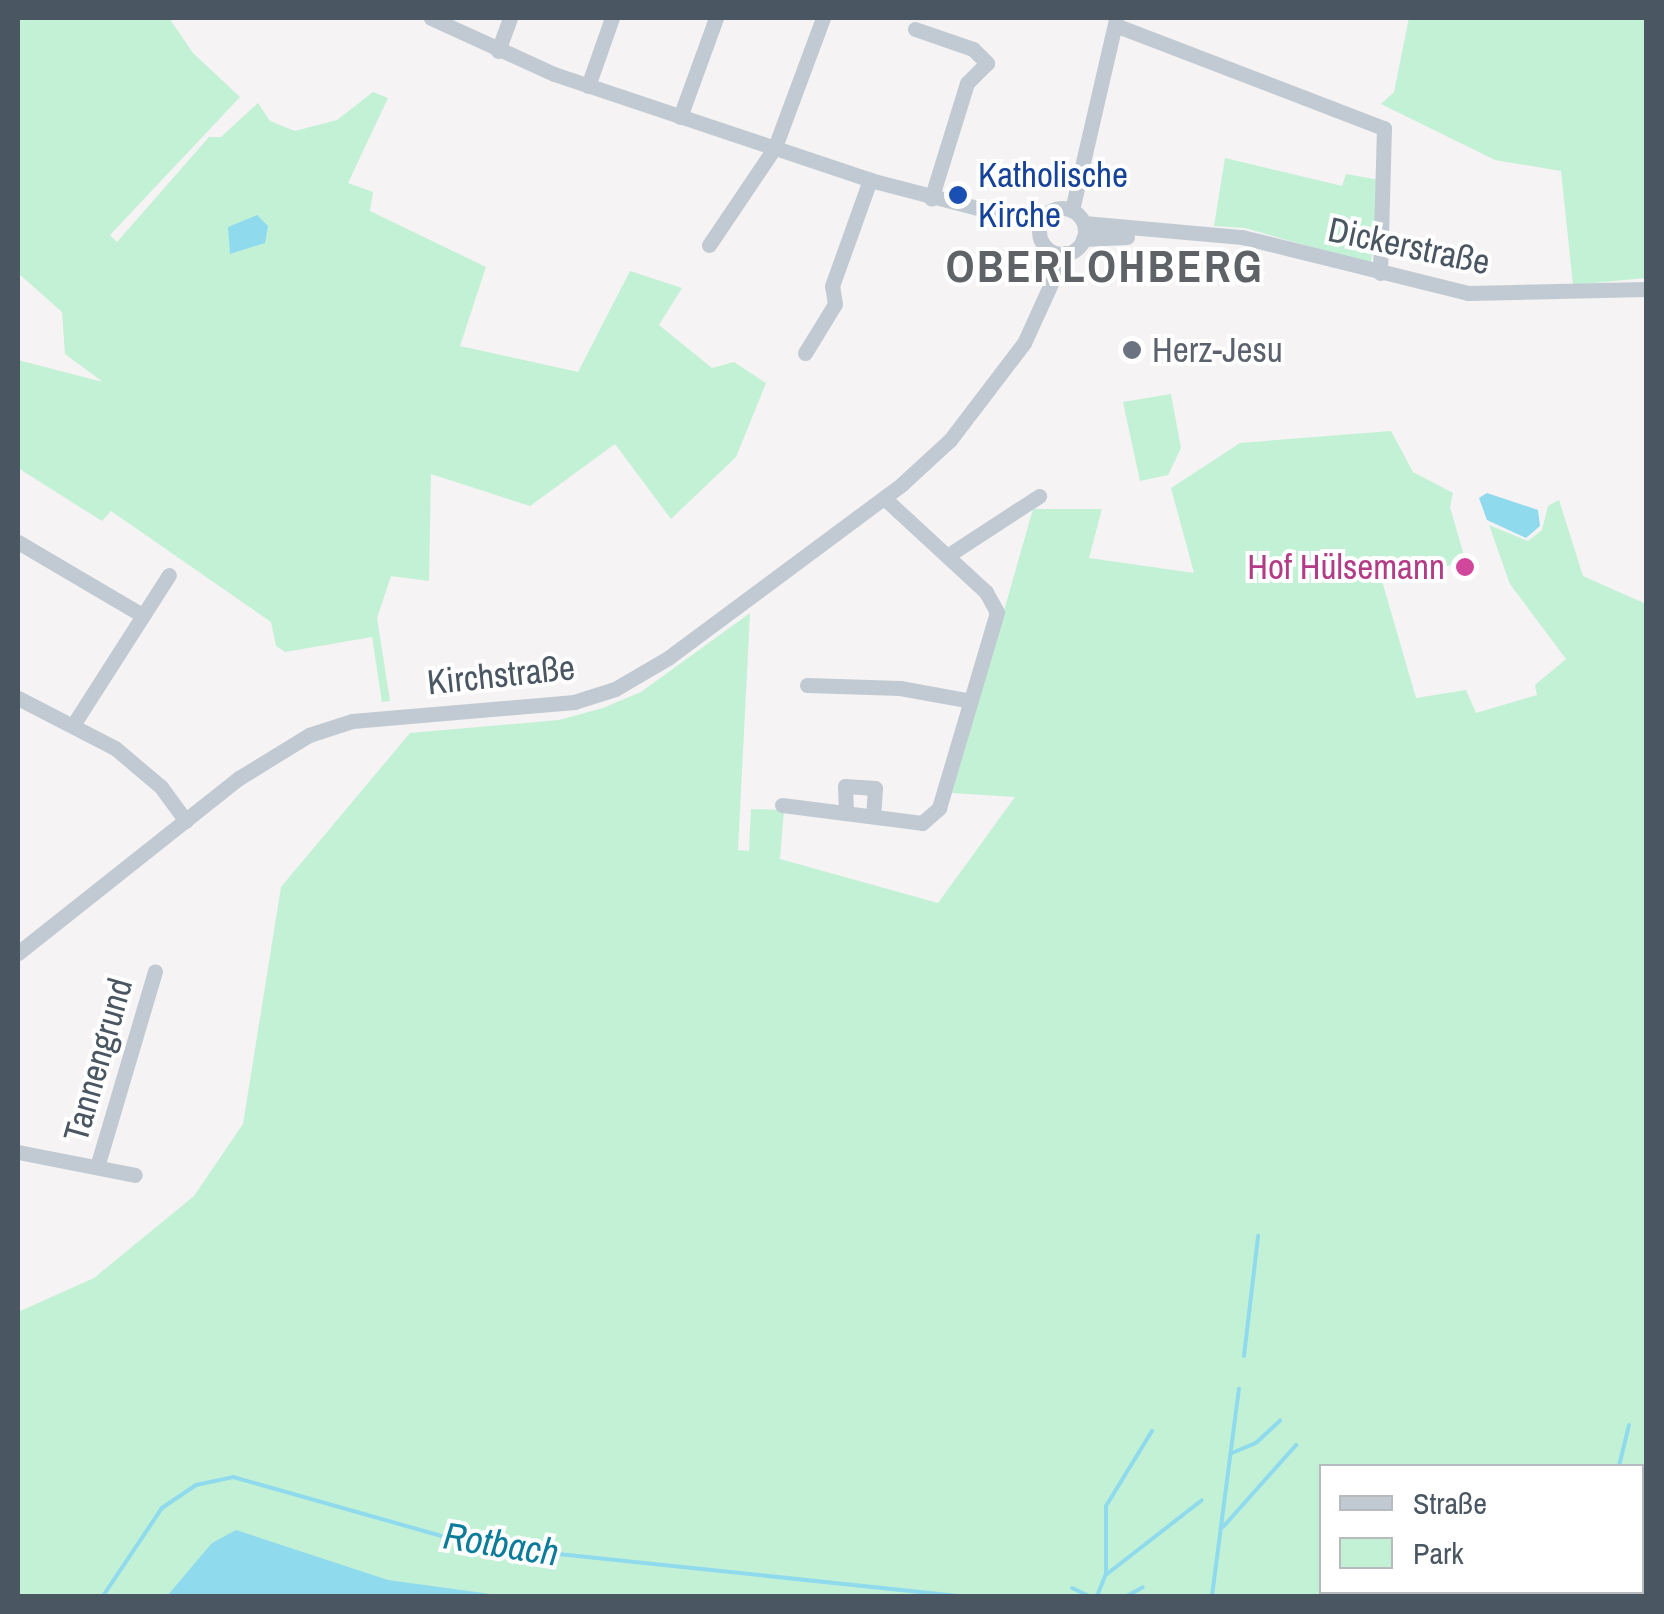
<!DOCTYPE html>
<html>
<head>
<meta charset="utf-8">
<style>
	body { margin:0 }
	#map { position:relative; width:1664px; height:1614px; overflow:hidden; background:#f5f3f3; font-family:"Archivo Narrow",sans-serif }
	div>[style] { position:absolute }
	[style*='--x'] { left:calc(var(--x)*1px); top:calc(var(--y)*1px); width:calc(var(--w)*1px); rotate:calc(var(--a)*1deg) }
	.green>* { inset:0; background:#c3f1d5 }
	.water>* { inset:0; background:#90daee }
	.stream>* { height:4px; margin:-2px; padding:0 2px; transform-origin:2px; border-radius:2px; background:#90daee }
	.minor>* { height:15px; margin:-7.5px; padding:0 7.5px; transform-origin:7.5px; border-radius:7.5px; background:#c1cad2 }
	.minor>.ring { margin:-7.5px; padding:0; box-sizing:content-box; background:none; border:15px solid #c1cad2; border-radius:50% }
	.dots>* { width:28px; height:28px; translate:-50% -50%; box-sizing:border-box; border:5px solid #fff; border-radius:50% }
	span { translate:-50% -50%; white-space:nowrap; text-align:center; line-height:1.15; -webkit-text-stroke:8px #fff; paint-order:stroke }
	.transit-label { font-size:35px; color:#164399 }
	.left { translate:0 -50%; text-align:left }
	.street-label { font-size:35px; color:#4a5661 }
	.worship-label { font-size:35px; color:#5b616d }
	.hotel-label { font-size:35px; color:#b23c85 }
	.right { translate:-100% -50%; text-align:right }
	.water-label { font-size:38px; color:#0c7c9b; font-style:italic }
	.district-label { font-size:45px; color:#5f6368; font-weight:700; letter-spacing:2.5px }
	.frame { position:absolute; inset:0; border:20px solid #4a5661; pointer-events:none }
	.legend { position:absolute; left:1319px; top:1464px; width:325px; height:130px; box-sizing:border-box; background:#fff; border:2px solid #b7bbc0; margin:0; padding:12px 18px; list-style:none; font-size:30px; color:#4a5661 }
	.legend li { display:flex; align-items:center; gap:20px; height:50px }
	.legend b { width:50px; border:2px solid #b7bbc0 }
</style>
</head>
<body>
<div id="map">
	<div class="green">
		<i style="clip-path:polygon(18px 18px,169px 18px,193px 53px,240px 97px,110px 235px,117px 242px,209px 137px,221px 137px,258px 103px,270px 121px,295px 131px,337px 120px,373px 92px,388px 98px,348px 183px,373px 192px,370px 211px,486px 267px,460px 346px,578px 372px,630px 271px,682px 288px,659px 325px,712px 368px,734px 362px,766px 383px,736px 457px,671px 519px,615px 444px,530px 506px,431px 474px,429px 581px,391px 576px,377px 618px,390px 701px,382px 702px,372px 637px,285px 652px,276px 646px,271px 622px,111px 511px,102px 521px,18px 468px,18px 360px,103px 382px,65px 354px,62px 312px,18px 273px)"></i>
		<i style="clip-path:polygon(1409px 18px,1646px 18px,1646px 278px,1573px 285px,1561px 171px,1495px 160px,1381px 104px,1394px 92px)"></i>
		<i style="clip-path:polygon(1225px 158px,1342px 186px,1346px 174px,1379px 180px,1371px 264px,1245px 228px,1214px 226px)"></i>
		<i style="clip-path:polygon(1171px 394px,1181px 448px,1168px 475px,1140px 481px,1123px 402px)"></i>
		<i style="clip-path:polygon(evenodd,1391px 431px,1413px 472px,1453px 493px,1450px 507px,1465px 559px,1430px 573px,1426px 563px,1382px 581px,1416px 698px,1466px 690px,1476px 713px,1537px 695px,1535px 685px,1566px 659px,1510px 584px,1489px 525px,1528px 541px,1542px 530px,1548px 506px,1559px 500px,1583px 576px,1646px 604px,1646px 1596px,18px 1596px,18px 1312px,94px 1278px,194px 1196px,243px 1124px,281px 887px,410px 733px,559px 720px,603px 708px,641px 692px,750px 613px,738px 850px,749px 851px,751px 809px,784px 810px,780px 859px,938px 903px,1015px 797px,952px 793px,1033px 509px,1102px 509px,1089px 558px,1194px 573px,1171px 488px,1240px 443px,1391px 431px,1322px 1466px,1642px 1466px,1642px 1592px,1322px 1592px,1322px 1466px)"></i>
	</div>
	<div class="water">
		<i style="clip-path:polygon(257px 215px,268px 226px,265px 243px,230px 254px,228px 227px)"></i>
		<i style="clip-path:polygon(1487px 493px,1538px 510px,1540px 526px,1526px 538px,1487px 520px,1479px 498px)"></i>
		<i style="clip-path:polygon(236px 1530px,388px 1580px,505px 1596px,167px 1596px,212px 1543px)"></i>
	</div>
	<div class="stream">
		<i style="--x:1244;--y:1356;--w:121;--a:-83.3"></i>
		<i style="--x:1232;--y:1453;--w:26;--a:-23"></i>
		<i style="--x:1256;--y:1443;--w:33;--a:-43"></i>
		<i style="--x:1619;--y:1466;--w:42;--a:-76.3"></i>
		<i style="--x:1223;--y:1527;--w:110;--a:-48.3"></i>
		<i style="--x:1107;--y:1574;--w:120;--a:-37.9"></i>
		<i style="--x:1642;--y:1578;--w:8;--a:-60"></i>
		<i style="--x:1072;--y:1588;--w:19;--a:25"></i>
		<i style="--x:103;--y:1596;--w:106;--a:-56.2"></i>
		<i style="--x:162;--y:1508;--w:41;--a:-34.1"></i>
		<i style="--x:196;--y:1485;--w:38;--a:-12"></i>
		<i style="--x:233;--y:1477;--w:249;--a:15.8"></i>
		<i style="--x:473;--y:1545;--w:490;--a:6"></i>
		<i style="--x:1097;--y:1596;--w:24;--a:-68"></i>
		<i style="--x:1106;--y:1574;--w:68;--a:-90"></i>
		<i style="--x:1106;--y:1506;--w:88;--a:-58.5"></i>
		<i style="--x:1127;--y:1596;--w:18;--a:-29"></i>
		<i style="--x:1212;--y:1596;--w:209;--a:-82.6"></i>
		<i style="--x:1588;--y:1596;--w:4;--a:-76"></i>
		<i style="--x:1606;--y:1596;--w:11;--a:-22"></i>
	</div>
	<div class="minor">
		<i style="--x:431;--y:18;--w:135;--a:24.5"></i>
		<i style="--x:554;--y:74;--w:333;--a:18.5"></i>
		<i style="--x:870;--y:180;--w:127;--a:14.6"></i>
		<i style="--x:993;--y:212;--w:50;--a:5.7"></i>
		<i style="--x:1115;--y:25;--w:288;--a:21"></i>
		<i style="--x:1384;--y:128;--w:145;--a:91.6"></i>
		<i style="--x:915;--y:29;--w:61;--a:19"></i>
		<i style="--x:973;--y:49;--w:20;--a:45"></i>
		<i style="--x:987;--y:63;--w:28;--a:135"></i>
		<i style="--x:967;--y:83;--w:121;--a:107.2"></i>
		<i style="--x:498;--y:51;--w:35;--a:-70"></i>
		<i style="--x:588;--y:86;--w:72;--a:-70.6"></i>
		<i style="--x:680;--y:117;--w:105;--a:-70"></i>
		<i class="ring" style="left:1039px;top:208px;width:31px;height:31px"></i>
		<i style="--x:1072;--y:210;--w:196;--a:-77"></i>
		<i style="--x:1084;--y:223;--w:159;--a:5.1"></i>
		<i style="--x:1242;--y:237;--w:233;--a:13.9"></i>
		<i style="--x:1468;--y:293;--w:178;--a:-1.3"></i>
		<i style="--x:1083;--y:239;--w:44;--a:-2.6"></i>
		<i style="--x:709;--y:245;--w:118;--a:-56"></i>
		<i style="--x:775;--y:147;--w:138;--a:-69.6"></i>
		<i style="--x:805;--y:353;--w:57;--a:-58.5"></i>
		<i style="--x:835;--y:304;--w:18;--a:-99"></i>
		<i style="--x:832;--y:286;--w:113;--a:-70.3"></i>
		<i style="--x:18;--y:542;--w:142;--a:30.5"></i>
		<i style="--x:947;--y:556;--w:110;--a:-33.1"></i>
		<i style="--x:807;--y:685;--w:93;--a:1.8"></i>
		<i style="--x:900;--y:688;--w:72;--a:10.4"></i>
		<i style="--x:18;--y:698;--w:109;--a:27.3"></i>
		<i style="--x:115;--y:748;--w:60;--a:40.3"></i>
		<i style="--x:161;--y:787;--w:42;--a:53.7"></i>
		<i style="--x:73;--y:725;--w:178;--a:-57.4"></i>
		<i style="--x:782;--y:805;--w:141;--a:7.3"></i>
		<i style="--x:922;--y:823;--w:23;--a:-41"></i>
		<i style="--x:939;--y:808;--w:204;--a:-73.5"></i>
		<i style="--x:997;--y:612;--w:23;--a:-119"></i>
		<i style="--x:986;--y:592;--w:139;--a:-137.3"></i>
		<i style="--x:846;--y:813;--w:27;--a:-92"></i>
		<i style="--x:845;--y:786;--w:30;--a:4"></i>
		<i style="--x:875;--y:788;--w:28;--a:94"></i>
		<i style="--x:18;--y:953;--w:282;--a:-38.4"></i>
		<i style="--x:239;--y:778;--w:82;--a:-31.6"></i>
		<i style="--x:309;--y:735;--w:45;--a:-18"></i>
		<i style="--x:352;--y:721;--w:223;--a:-4.9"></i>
		<i style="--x:574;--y:702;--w:43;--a:-17.6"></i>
		<i style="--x:615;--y:689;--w:61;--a:-30.3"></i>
		<i style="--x:668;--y:658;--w:292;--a:-36.6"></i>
		<i style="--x:902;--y:484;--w:65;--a:-42.5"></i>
		<i style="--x:950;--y:440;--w:122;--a:-52.7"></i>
		<i style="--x:1024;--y:343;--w:99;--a:-65.5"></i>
		<i style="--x:18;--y:1152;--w:119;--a:11.1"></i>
		<i style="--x:97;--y:1167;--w:204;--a:-73.5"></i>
	</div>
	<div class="dots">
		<i style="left:958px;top:195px;background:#1a4fb4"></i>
		<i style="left:1132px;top:350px;background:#6b7280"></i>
		<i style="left:1465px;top:567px;background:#d1479c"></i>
	</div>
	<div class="transit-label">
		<span class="left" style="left:978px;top:195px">Katholische<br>Kirche</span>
	</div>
	<div class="street-label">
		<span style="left:1409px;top:246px;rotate:12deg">Dickerstraße</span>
		<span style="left:501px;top:675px;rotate:-6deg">Kirchstraße</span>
		<span style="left:98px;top:1060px;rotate:-74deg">Tannengrund</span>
	</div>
	<div class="worship-label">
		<span class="left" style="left:1152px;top:350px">Herz-Jesu</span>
	</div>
	<div class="hotel-label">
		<span class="right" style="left:1445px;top:567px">Hof Hülsemann</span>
	</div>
	<div class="water-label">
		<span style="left:501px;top:1544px;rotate:9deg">Rotbach</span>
	</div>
	<div class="district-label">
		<span style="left:1105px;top:266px">OBERLOHBERG</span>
	</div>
	<div class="frame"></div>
	<ul class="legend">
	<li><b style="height:12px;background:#c1cad2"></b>Straße</li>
	<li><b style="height:28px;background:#c3f1d5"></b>Park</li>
	</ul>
</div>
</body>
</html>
